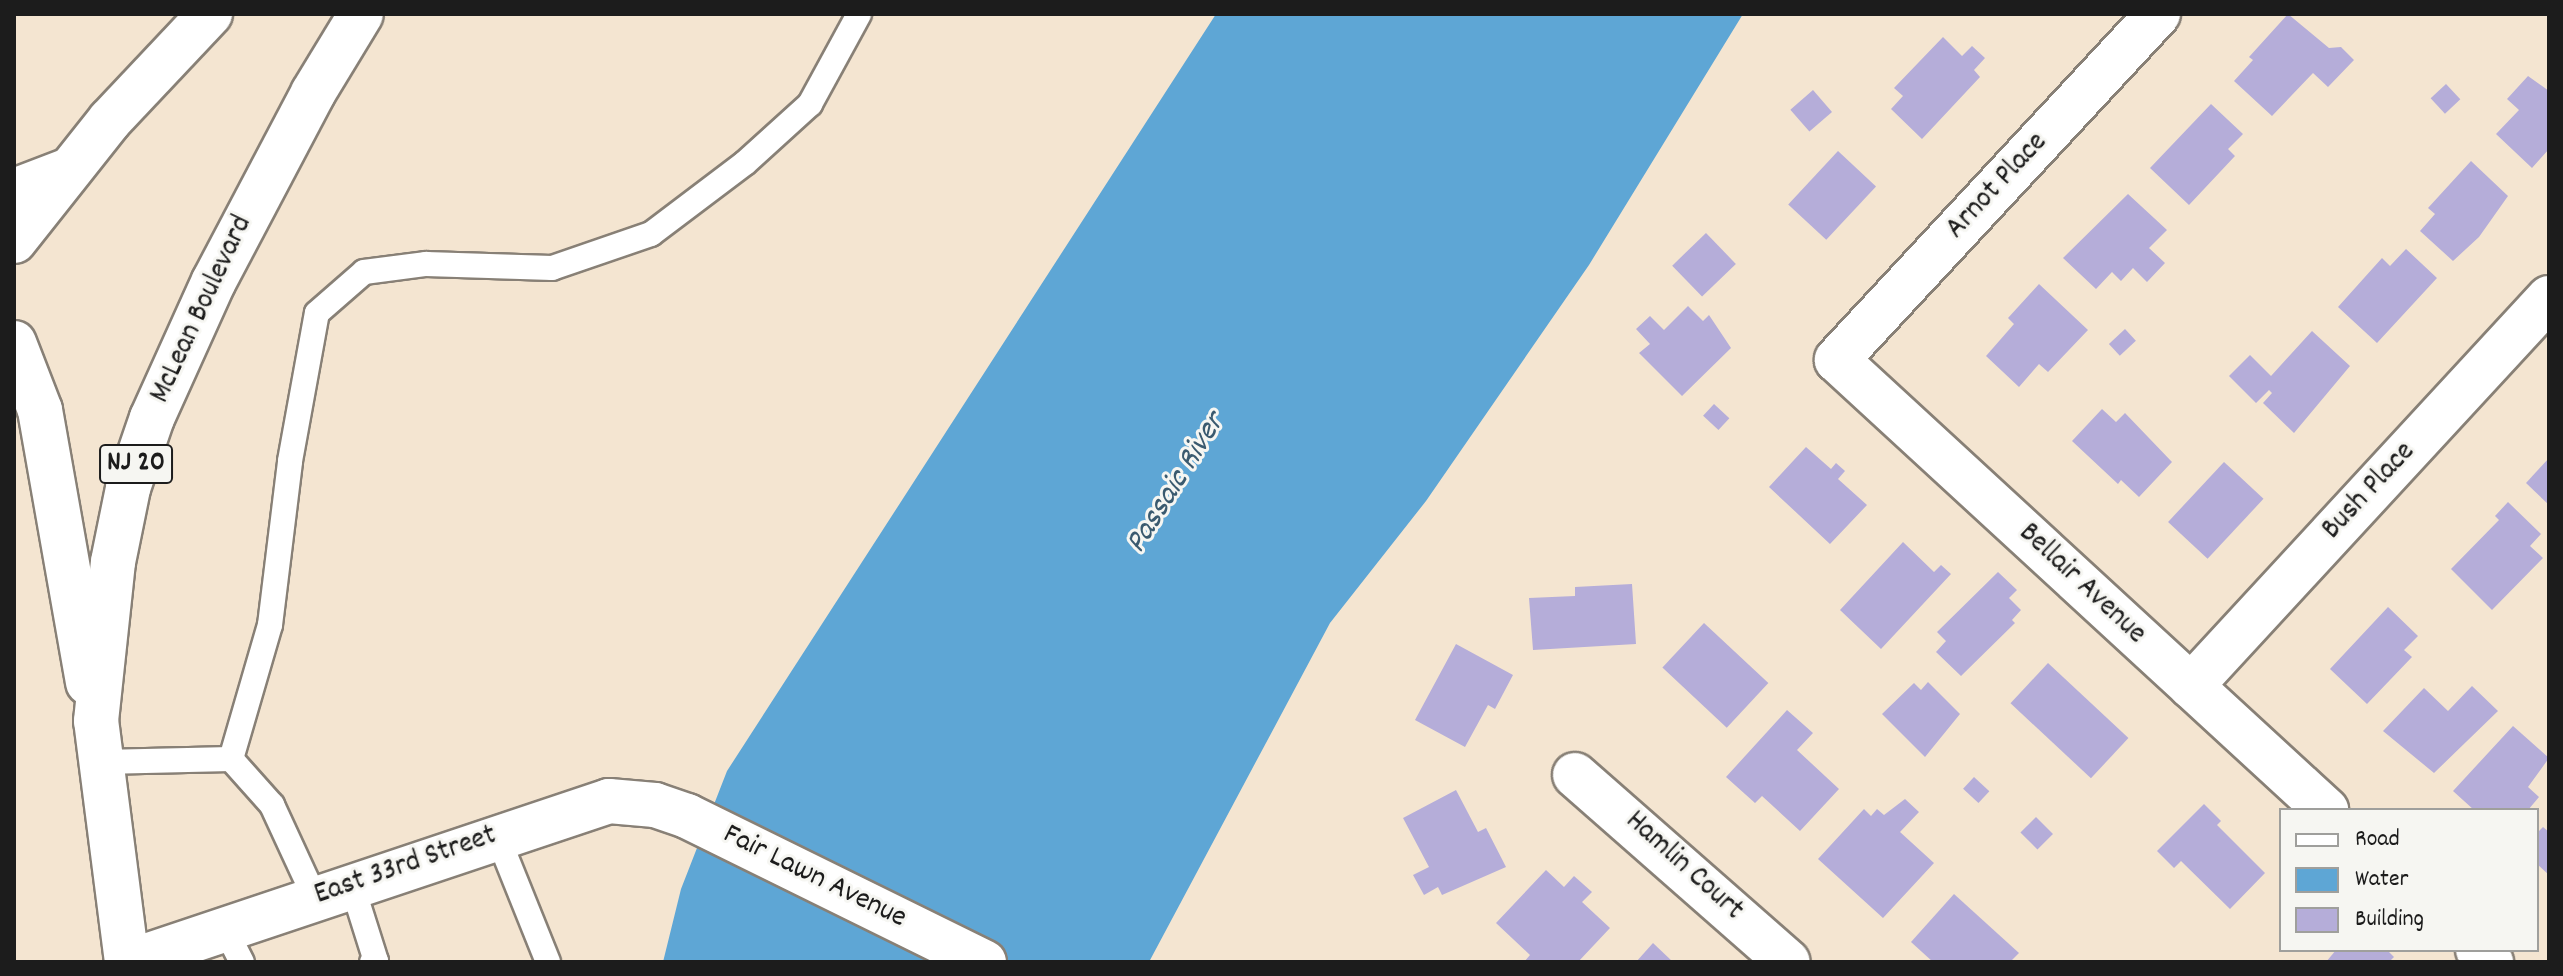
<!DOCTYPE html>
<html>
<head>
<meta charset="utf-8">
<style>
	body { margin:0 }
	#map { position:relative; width:2563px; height:976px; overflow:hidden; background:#f4e5d1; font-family:Dekko,sans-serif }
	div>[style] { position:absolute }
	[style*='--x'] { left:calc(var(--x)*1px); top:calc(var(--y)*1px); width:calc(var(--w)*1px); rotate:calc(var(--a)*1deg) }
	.water>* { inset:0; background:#5ea6d5 }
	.building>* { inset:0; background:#b5add9; transform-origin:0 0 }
	.roads { filter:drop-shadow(2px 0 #888076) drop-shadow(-2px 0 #888076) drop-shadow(0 2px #888076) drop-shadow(0 -2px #888076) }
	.lane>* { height:24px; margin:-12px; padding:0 12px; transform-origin:12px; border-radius:12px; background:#fff }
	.street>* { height:44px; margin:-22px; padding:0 22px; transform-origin:22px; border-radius:22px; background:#fff }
	.secondary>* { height:44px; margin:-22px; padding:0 22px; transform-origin:22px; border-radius:22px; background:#fff }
	.primary>* { height:44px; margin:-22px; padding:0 22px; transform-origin:22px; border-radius:22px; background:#fff }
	span { translate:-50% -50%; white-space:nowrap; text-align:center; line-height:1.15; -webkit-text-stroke:6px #f6f6f2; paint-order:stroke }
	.shield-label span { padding:2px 6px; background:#f6f6f2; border:2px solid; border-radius:6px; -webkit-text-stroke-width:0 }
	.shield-label { font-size:28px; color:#1c1c1c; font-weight:700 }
	.street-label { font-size:30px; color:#1c1c1c }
	.water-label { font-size:32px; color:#3a5a6f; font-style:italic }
	.frame { position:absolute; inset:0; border:16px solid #1c1c1c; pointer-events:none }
	.legend { position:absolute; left:2279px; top:808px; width:260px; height:144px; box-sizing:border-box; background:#f6f6f2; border:2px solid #9f9f9c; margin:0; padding:10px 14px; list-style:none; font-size:24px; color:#1c1c1c }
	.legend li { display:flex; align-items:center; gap:16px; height:40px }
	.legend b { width:40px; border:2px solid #9f9f9c }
</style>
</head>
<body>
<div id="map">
	<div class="water">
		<i style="clip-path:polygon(1216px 14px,1743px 14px,1589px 265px,1426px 501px,1330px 623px,1149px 962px,663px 962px,681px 889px,727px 771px)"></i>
	</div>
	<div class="building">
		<i style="clip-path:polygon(2288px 14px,2329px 48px,2341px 47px,2354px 60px,2328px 87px,2313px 73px,2272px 116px,2234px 81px,2253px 60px,2249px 57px)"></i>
		<i style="clip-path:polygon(1943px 37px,1962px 56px,1972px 46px,1985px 58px,1974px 70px,1980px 77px,1922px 139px,1891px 109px,1903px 96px,1894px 88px)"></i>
		<i style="clip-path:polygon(2528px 76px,2549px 91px,2549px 149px,2532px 168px,2496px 134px,2519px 110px,2507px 99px)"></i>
		<i style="left:2446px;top:84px;width:21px;height:21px;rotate:47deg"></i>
		<i style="left:1813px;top:90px;width:29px;height:30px;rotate:49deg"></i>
		<i style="clip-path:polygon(2211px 104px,2243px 134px,2228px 149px,2235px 156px,2189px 205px,2150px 168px)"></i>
		<i style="left:1838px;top:151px;width:52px;height:73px;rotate:43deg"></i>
		<i style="clip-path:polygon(2471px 161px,2508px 196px,2479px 237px,2453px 261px,2420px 231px,2435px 214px,2428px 208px)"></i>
		<i style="clip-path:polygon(2128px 194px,2167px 230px,2149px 248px,2165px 263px,2147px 282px,2133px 268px,2121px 281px,2112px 272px,2096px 289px,2063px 258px)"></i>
		<i style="left:1706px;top:233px;width:43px;height:47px;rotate:46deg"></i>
		<i style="clip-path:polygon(2406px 249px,2437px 278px,2377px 343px,2338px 307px,2382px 258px,2390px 266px)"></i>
		<i style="clip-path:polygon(2039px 284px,2088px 330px,2048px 372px,2039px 364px,2019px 387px,1986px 356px,2014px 324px,2008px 318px)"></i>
		<i style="clip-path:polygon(1688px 306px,1703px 321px,1709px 315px,1731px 348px,1682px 396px,1639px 353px,1650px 344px,1636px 329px,1650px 316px,1664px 330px)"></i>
		<i style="left:2125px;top:329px;width:16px;height:22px;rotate:47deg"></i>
		<i style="clip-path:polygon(2312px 331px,2350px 366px,2294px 433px,2263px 403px,2272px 393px,2269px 390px,2256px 403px,2229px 376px,2250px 355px,2271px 376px)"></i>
		<i style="left:1714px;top:404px;width:21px;height:16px;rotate:43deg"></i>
		<i style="clip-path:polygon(2102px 409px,2116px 422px,2125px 413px,2172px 462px,2139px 497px,2121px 480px,2118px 484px,2072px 441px)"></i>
		<i style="clip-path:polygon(1806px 447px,1831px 469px,1836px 463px,1845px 471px,1838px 479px,1867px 505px,1830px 544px,1769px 487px)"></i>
		<i style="clip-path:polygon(2549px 458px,2549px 505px,2526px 483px)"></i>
		<i style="left:2224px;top:462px;width:54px;height:82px;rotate:43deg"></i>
		<i style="clip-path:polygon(2508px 502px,2541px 534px,2530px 546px,2543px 558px,2492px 610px,2451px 569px,2499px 520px,2495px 516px)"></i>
		<i style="clip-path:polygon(1903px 542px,1934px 572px,1941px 565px,1951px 574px,1881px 649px,1840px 610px)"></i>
		<i style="clip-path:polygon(1998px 572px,2017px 590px,2009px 598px,2021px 610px,2012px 620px,2015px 623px,1961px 676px,1936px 652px,1946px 641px,1937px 632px)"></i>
		<i style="clip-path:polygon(1632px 584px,1636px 644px,1533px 650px,1529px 598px,1575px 596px,1575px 587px)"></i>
		<i style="clip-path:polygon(2388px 607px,2418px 636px,2404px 650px,2412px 657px,2367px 704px,2330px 669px)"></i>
		<i style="left:1704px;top:623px;width:88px;height:61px;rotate:43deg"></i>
		<i style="clip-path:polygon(1456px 644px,1513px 675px,1495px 709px,1488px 705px,1465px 747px,1415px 720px)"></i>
		<i style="left:2048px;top:663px;width:110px;height:55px;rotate:43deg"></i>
		<i style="clip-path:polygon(1928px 682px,1960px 714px,1925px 757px,1882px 714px,1914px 683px,1921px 690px)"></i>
		<i style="clip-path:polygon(2472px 686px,2498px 711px,2434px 773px,2383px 731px,2424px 688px,2448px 711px)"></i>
		<i style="clip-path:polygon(1787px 710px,1813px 733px,1797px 750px,1839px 789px,1800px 831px,1762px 796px,1755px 803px,1726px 777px)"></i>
		<i style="clip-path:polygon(2513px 726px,2549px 758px,2528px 787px,2539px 797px,2528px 810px,2474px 810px,2453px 791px)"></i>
		<i style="left:1974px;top:777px;width:21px;height:16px;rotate:43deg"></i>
		<i style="clip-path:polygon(1456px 790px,1478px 832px,1486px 828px,1506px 867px,1442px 895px,1438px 887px,1424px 895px,1413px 875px,1429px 867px,1403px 818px)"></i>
		<i style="clip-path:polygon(1905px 799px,1919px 812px,1900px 832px,1934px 863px,1883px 918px,1818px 859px,1864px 809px,1871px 816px,1877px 809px,1884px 815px)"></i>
		<i style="clip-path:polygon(2204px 804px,2221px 821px,2217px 825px,2265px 873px,2230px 909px,2181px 861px,2174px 868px,2157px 851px)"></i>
		<i style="left:2036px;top:817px;width:24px;height:22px;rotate:45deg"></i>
		<i style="clip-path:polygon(2543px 827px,2549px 832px,2549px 875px,2537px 864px,2537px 833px)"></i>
		<i style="clip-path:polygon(1546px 870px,1564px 887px,1574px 876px,1592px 892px,1582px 902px,1610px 928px,1578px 962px,1524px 962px,1530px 955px,1496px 923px)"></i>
		<i style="clip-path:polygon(1954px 894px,2019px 953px,2010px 962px,1933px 962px,1911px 942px)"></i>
		<i style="clip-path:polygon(1653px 943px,1673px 962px,1636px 962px)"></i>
		<i style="clip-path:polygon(2336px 950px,2387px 950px,2394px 957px,2389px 962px,2326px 962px)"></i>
	</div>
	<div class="roads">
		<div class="lane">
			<i style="--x:231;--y:759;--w:140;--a:-73.8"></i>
			<i style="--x:270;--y:625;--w:165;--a:-83"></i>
			<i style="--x:290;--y:461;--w:150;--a:-79.7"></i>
			<i style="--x:317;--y:313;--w:62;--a:-41.1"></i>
			<i style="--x:364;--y:272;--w:63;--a:-7.4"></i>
			<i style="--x:426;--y:264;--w:126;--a:1.8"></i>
			<i style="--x:552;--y:268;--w:105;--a:-19"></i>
			<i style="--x:651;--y:234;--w:118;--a:-37.1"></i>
			<i style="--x:745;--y:163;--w:88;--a:-42.2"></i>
			<i style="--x:810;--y:104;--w:102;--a:-61.4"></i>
			<i style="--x:102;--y:762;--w:129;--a:-1.3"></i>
			<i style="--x:231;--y:759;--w:62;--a:48.3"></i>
			<i style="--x:272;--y:805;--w:102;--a:65.2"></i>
			<i style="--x:497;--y:835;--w:137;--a:68.1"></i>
			<i style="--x:352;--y:885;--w:80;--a:72.5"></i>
			<i style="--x:376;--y:961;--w:4;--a:166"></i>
			<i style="--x:225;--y:929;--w:37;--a:63"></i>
		</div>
		<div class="street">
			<i style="--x:2158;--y:14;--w:472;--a:132.9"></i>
			<i style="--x:1837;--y:360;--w:665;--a:42.62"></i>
			<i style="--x:2191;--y:686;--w:528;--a:-47.3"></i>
			<i style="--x:1575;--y:775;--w:283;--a:41.3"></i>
			<i style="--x:2478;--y:950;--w:18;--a:43"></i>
		</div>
		<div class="secondary">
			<i style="--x:14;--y:191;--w:56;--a:-21"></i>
			<i style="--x:128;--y:962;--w:507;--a:-18.51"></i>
			<i style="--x:609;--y:801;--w:46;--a:5"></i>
			<i style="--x:655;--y:805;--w:34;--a:19"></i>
			<i style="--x:687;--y:816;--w:331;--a:26.2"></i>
		</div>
		<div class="primary">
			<i style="--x:14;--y:241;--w:154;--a:-51.6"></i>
			<i style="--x:110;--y:120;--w:146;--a:-46.7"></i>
			<i style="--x:14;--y:343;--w:72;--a:68.8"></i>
			<i style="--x:40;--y:410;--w:277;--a:80"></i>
			<i style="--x:127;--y:962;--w:243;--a:-97.3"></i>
			<i style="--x:96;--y:721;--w:160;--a:-83.9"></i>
			<i style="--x:113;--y:562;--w:76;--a:-78.5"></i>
			<i style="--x:128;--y:488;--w:74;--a:-71.1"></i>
			<i style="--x:152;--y:418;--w:150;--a:-65.7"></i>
			<i style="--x:214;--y:281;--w:212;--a:-62.2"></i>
			<i style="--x:313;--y:93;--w:92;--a:-58.7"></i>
		</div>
	</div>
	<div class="shield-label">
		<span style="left:136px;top:464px">NJ 20</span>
	</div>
	<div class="street-label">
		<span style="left:1998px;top:187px;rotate:-47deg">Arnot Place</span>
		<span style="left:203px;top:310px;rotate:-65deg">McLean Boulevard</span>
		<span style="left:2370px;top:492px;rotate:-47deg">Bush Place</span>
		<span style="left:2081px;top:585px;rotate:43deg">Bellair Avenue</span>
		<span style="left:406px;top:867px;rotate:-19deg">East 33rd Street</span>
		<span style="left:1683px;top:867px;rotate:42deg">Hamlin Court</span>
		<span style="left:814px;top:878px;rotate:26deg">Fair Lawn Avenue</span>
	</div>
	<div class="water-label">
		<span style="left:1177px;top:484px;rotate:-58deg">Passaic River</span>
	</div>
	<div class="frame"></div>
	<ul class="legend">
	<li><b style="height:10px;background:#fff"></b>Road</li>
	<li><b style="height:22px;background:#5ea6d5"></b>Water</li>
	<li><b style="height:22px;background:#b5add9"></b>Building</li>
	</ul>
</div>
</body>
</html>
